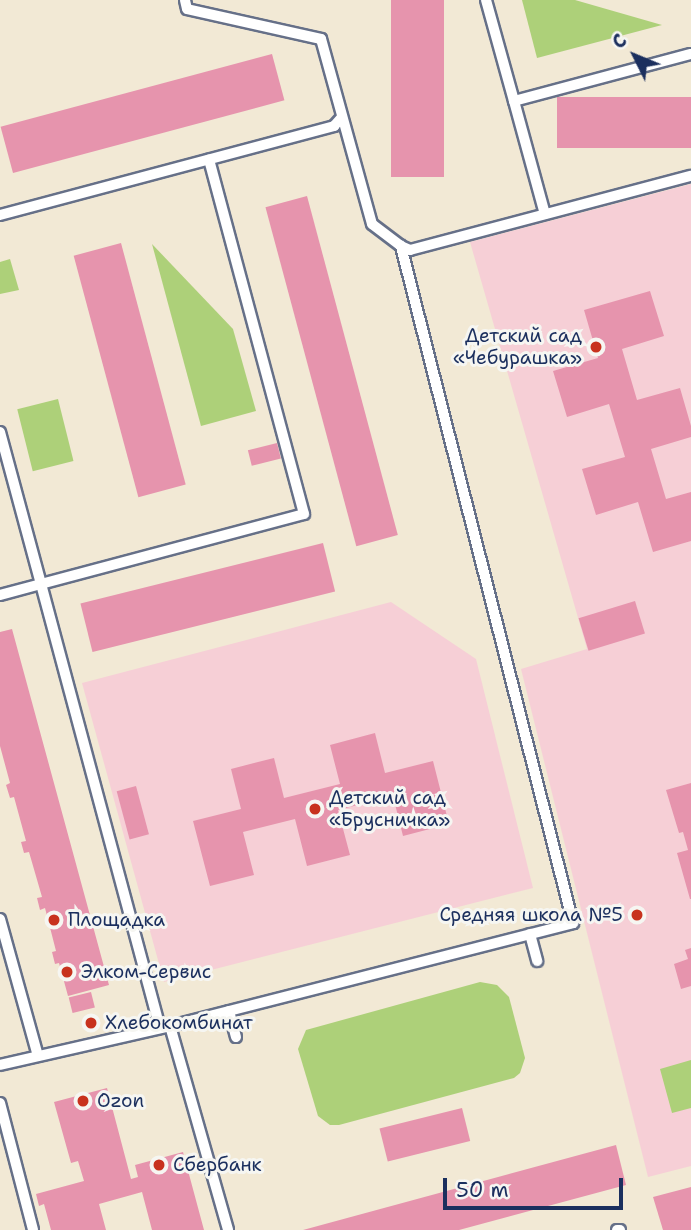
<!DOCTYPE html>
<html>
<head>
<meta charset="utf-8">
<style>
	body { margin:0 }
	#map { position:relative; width:691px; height:1230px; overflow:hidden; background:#f2e9d5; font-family:"Shantell Sans",sans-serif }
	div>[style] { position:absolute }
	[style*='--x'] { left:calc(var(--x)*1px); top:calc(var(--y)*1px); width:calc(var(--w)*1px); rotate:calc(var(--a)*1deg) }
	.built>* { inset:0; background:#f6cfd6 }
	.green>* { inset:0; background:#add079; transform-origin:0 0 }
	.building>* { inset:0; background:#e694ad; transform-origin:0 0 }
	.roads { filter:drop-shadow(2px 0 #667088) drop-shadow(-2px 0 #667088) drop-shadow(0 2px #667088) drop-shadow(0 -2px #667088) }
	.service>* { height:10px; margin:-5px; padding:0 5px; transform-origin:5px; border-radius:5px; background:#fff }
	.dots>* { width:19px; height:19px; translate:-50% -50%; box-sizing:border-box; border:4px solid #f6f6f2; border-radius:50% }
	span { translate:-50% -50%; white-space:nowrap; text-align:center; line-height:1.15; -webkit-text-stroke:6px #f6f6f2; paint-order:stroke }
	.poi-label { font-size:19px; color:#1b2f5e }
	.right { translate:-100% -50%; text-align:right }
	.left { translate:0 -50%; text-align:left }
	.north { position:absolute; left:600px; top:21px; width:70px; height:70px; -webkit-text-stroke:5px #f6f6f2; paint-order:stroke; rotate:313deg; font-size:19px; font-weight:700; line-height:28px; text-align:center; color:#1b2f5e }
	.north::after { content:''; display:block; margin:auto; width:24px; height:32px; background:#1b2f5e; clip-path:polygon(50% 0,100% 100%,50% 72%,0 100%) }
	.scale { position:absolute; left:443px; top:1178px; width:180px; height:32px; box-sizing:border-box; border:4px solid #1b2f5e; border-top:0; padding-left:9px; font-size:21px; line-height:24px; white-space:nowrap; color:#1b2f5e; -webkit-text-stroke:5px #f6f6f2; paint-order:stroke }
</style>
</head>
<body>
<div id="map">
	<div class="built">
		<i style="clip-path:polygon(691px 184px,691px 1166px,648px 1177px,521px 669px,587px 649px,470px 242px)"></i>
		<i style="clip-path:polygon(391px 602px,476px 659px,533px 888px,164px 982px,82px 683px)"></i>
	</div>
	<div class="green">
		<i style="clip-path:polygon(522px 0,575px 0,662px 25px,537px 58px)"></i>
		<i style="clip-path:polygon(152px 244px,233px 329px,256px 411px,201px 426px)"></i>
		<i style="clip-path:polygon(10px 259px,19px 290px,0 294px,0 262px)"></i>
		<i style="left:58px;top:399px;width:64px;height:42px;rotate:76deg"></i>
		<i style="clip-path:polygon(480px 982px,497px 985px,509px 997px,525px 1058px,520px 1073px,514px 1078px,339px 1125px,330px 1125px,318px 1116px,298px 1049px,306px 1030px)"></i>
		<i style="clip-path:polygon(691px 1060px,691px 1108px,672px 1113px,660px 1069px)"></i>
	</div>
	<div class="building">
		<i style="left:391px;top:0;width:53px;height:177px"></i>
		<i style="left:272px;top:54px;width:48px;height:281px;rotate:75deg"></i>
		<i style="left:691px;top:97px;width:51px;height:134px;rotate:90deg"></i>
		<i style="left:307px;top:196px;width:351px;height:43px;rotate:75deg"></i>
		<i style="left:121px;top:243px;width:250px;height:49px;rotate:75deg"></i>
		<i style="clip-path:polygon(650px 291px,664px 336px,622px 349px,637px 400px,680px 388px,691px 426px,691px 437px,651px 449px,666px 499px,691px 492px,691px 541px,653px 552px,638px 502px,596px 515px,582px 469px,625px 457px,609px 404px,567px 417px,553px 371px,598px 358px,584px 310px)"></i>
		<i style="left:277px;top:443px;width:16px;height:30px;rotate:76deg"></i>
		<i style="left:323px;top:543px;width:50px;height:250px;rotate:76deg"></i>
		<i style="left:635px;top:601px;width:34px;height:59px;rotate:73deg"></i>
		<i style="clip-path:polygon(12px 629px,109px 985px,68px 996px,59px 963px,55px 964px,52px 952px,56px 951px,45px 908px,40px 910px,37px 898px,42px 897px,29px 852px,24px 853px,21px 842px,26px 841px,14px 797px,10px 798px,6px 785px,10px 783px,0 746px,0 632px)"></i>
		<i style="clip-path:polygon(375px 733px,385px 773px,433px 761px,449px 824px,403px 836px,393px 796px,338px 810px,350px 855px,307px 866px,295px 819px,243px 832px,254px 875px,210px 886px,193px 821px,241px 809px,231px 769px,274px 758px,284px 798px,340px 784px,330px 745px)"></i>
		<i style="clip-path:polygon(691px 783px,691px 899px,690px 899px,677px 853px,688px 850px,683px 832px,679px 833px,666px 790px)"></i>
		<i style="left:136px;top:786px;width:50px;height:20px;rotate:75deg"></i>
		<i style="clip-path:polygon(691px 948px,691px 986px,681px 989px,674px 964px,688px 959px,685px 950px)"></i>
		<i style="left:91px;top:992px;width:16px;height:23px;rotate:76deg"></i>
		<i style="clip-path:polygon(107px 1088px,131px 1179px,138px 1177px,135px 1165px,183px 1152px,204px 1230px,152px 1230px,142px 1192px,99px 1204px,106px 1230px,51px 1230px,44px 1204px,39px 1206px,36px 1194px,84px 1181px,78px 1161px,71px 1163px,54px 1102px)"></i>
		<i style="left:462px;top:1108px;width:34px;height:85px;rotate:76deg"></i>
		<i style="clip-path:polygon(616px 1145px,626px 1185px,459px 1230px,303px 1230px)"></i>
		<i style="clip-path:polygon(691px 1187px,691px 1230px,663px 1230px,653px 1197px)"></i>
	</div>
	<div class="roads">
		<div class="service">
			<i style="--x:486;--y:0;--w:105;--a:74.5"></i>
			<i style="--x:514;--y:101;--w:183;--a:-14.9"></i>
			<i style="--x:514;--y:101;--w:117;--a:74.7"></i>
			<i style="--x:0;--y:215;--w:346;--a:-14.9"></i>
			<i style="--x:334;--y:126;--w:12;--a:-48"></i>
			<i style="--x:401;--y:246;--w:10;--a:24"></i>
			<i style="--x:410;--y:250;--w:291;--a:-14.8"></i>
			<i style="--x:0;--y:432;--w:157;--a:74.9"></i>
			<i style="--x:41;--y:584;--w:42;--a:165"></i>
			<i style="--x:0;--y:919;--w:142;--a:74.5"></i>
			<i style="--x:530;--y:934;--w:28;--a:75"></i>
			<i style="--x:229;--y:1011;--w:27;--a:75"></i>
			<i style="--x:170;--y:1026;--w:212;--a:74.1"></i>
			<i style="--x:160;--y:1028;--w:460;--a:-105"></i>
			<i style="--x:41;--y:584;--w:272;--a:-14.9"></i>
			<i style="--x:304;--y:514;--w:367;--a:-105"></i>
			<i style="--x:0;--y:1065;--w:174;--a:-12.9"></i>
			<i style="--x:170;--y:1026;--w:416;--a:-14.3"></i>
			<i style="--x:573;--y:923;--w:699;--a:-104.26"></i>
			<i style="--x:401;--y:246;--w:36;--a:-143"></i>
			<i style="--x:372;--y:224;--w:192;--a:-105.4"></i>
			<i style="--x:321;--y:39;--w:137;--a:-167.4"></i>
			<i style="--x:187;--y:9;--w:9;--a:-103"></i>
			<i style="--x:0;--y:1103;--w:131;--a:75.4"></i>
			<i style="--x:617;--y:1230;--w:3;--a:0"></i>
		</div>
	</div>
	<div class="dots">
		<i style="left:596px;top:347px;background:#c8321e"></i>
		<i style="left:315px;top:809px;background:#c8321e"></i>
		<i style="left:637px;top:915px;background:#c8321e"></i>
		<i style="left:54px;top:920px;background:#c8321e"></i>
		<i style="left:67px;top:972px;background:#c8321e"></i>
		<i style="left:91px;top:1023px;background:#c8321e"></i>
		<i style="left:83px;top:1101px;background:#c8321e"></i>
		<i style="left:159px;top:1165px;background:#c8321e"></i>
	</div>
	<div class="poi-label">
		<span class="right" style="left:582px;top:347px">Детский сад<br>«Чебурашка»</span>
		<span class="left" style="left:329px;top:809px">Детский сад<br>«Брусничка»</span>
		<span class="right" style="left:623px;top:915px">Средняя школа №5</span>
		<span class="left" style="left:68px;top:920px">Площадка</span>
		<span class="left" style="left:81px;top:972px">Элком-Сервис</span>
		<span class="left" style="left:105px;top:1023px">Хлебокомбинат</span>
		<span class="left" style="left:97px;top:1101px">Ozon</span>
		<span class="left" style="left:173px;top:1165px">Сбербанк</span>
	</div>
	<div class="north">С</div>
	<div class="scale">50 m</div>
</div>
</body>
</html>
